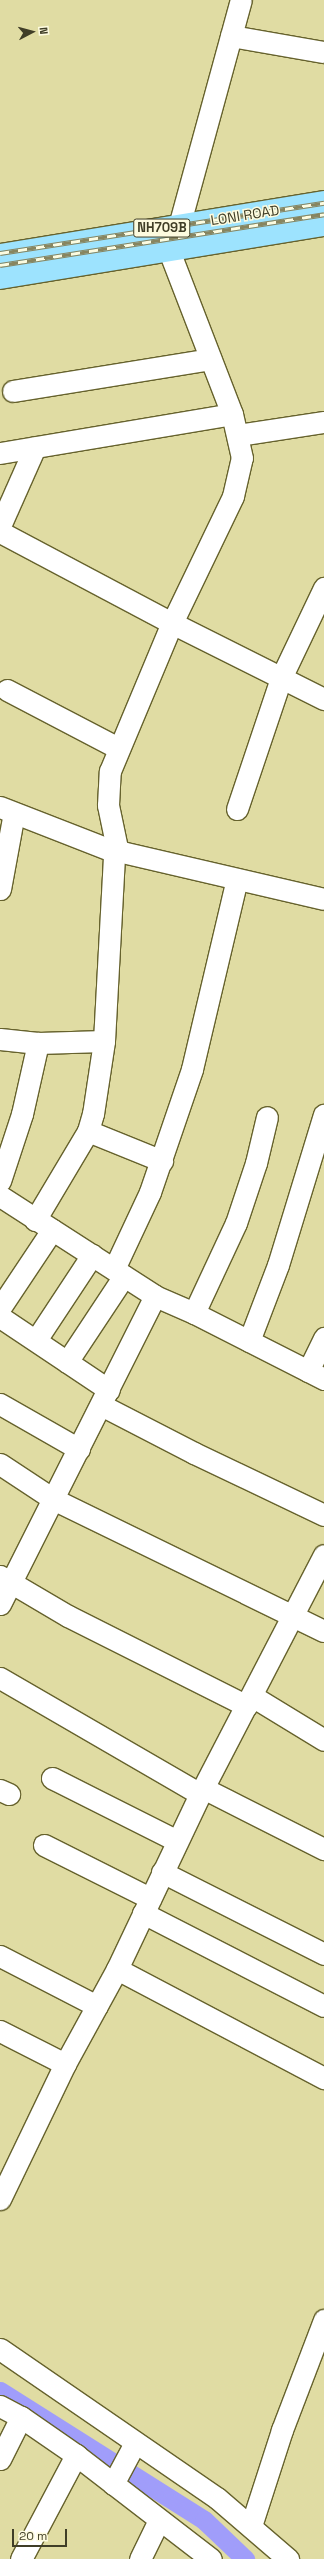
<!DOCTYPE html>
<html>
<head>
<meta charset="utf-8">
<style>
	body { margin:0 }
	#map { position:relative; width:324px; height:2559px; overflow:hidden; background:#e0dca3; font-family:"Space Grotesk",sans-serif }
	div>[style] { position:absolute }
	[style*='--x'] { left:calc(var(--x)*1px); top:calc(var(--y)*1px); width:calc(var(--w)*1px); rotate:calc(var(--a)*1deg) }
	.canal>* { height:19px; margin:-9.5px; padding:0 9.5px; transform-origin:9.5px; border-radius:9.5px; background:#a09dfa }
	.roads { filter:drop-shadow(1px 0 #66622d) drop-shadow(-1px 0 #66622d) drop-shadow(0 1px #66622d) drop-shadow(0 -1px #66622d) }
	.minor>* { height:21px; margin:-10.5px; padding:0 10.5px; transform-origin:10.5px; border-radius:10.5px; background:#fff }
	.highway>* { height:22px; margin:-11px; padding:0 11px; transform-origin:11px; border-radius:11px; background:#9de3fe }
	.rail>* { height:4.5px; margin-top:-2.25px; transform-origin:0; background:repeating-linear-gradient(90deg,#fdfbdf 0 9px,#88855f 0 18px); box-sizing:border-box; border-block:1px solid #88855f }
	span { translate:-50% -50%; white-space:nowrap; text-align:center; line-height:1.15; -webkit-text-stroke:3px #fdfbdf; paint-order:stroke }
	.shield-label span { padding:1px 3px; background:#fdfbdf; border:1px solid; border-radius:3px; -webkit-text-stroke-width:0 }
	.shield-label { font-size:13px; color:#403e27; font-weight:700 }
	.street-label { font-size:14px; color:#403e27 }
	.north { position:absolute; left:12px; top:12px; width:40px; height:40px; -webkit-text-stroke:3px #fdfbdf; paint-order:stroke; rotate:84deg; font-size:11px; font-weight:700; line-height:16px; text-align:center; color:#403e27 }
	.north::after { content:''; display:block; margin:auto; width:14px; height:18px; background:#403e27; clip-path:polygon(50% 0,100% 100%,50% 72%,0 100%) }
	.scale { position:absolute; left:12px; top:2529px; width:55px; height:18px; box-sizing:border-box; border:2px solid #403e27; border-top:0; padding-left:5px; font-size:12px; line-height:14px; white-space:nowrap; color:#403e27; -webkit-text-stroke:3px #fdfbdf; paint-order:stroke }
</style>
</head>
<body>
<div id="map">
	<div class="canal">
		<i style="--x:0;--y:2391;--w:241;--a:32.3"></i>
		<i style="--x:204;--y:2520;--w:57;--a:43.6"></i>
	</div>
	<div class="roads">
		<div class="minor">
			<i style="--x:231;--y:36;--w:94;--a:9.8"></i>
			<i style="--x:179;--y:226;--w:234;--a:-74.7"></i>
			<i style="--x:13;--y:391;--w:200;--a:-9.2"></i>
			<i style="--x:238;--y:435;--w:87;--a:-8.6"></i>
			<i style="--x:0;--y:453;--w:235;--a:-9.5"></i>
			<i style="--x:0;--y:526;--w:86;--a:-66.1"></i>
			<i style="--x:0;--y:532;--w:195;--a:27.9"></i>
			<i style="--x:172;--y:623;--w:170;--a:26.6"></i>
			<i style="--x:7;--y:690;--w:125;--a:27.6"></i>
			<i style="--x:0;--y:807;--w:127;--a:21.3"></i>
			<i style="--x:237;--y:809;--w:138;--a:-71.4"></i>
			<i style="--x:281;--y:678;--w:100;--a:-64.5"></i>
			<i style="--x:118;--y:853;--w:49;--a:-101.8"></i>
			<i style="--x:108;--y:805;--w:34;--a:-87"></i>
			<i style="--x:110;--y:771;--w:160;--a:-67.3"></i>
			<i style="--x:172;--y:623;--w:141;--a:-64.3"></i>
			<i style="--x:233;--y:496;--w:39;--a:-77"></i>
			<i style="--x:242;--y:458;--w:45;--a:-102.8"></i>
			<i style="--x:232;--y:414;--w:175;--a:-111.1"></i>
			<i style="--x:0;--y:889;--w:77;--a:-79.6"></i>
			<i style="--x:0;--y:1039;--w:38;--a:6"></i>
			<i style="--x:38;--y:1043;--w:66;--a:-1.7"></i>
			<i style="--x:88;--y:1131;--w:80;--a:22.1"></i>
			<i style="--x:0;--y:1181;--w:71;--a:-71.8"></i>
			<i style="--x:22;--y:1114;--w:73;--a:-77.3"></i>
			<i style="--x:0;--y:1196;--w:184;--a:32.8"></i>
			<i style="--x:155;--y:1296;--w:43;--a:23.6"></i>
			<i style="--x:194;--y:1313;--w:146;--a:26.9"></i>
			<i style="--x:35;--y:1220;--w:104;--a:-59.2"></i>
			<i style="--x:88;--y:1131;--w:18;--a:-74"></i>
			<i style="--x:93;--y:1114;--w:74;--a:-81.4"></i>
			<i style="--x:104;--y:1041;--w:186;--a:-86.9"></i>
			<i style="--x:114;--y:855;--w:9;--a:-21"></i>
			<i style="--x:122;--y:852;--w:207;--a:13.1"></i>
			<i style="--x:114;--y:1269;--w:85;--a:-64.9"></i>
			<i style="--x:150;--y:1192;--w:130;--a:-71.1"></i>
			<i style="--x:192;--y:1069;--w:195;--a:-76.7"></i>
			<i style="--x:0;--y:1308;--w:94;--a:-56.3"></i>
			<i style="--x:194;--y:1313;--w:99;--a:-65"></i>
			<i style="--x:236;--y:1223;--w:63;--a:-71.6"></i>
			<i style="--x:256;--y:1163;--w:47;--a:-76.6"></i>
			<i style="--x:0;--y:1317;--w:131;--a:33.8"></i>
			<i style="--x:36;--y:1340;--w:102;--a:-56.6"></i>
			<i style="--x:249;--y:1341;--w:81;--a:-69.1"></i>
			<i style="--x:278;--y:1265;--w:157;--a:-73"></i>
			<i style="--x:67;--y:1362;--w:103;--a:-56.5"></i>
			<i style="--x:308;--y:1371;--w:37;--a:-64"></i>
			<i style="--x:0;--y:1404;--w:91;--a:29.7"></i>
			<i style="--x:101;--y:1405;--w:105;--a:27.3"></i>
			<i style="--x:194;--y:1453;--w:144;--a:25.5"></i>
			<i style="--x:0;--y:1464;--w:64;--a:33.4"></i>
			<i style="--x:53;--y:1499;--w:301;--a:26"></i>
			<i style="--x:0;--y:1576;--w:79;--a:30.5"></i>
			<i style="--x:68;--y:1616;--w:200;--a:26.7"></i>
			<i style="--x:0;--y:1604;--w:345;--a:-63.3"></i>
			<i style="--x:0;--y:1678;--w:231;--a:30.1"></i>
			<i style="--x:252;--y:1696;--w:84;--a:31.4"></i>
			<i style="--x:52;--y:1778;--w:140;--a:26.7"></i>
			<i style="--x:203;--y:1788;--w:136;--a:26.8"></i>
			<i style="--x:0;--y:1790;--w:10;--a:24"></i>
			<i style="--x:44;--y:1845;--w:119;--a:26.6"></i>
			<i style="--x:162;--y:1872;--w:182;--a:26.8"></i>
			<i style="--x:143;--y:1913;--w:203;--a:27.2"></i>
			<i style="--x:0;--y:1956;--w:109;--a:27.3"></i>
			<i style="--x:117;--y:1969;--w:234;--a:27.8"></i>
			<i style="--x:0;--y:2031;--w:73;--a:26.9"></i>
			<i style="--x:0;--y:2199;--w:150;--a:-64.3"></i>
			<i style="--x:65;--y:2064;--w:108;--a:-61.3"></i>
			<i style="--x:117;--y:1969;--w:194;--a:-64.6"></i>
			<i style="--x:200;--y:1794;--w:269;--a:-62.6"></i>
			<i style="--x:0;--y:2349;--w:263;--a:34.5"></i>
			<i style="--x:217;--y:2498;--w:94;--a:40.7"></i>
			<i style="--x:0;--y:2406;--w:24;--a:28"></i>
			<i style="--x:21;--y:2417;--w:67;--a:34.6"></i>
			<i style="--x:76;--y:2455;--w:170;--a:37.6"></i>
			<i style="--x:0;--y:2459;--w:47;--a:-63.4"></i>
			<i style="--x:113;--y:2484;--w:47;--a:-61.8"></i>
			<i style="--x:251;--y:2526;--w:101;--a:-72.1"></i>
			<i style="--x:282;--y:2430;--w:118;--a:-69.1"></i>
			<i style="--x:21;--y:2559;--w:118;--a:-62.1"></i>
			<i style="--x:140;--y:2559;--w:43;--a:-64"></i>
		</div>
		<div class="highway">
			<i style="--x:0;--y:255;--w:328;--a:-9.3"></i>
			<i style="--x:0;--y:278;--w:328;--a:-9.3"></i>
		</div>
	</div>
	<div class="rail">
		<i style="--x:0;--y:253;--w:328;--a:-8.8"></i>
		<i style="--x:0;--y:265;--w:328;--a:-8.9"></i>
	</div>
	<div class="shield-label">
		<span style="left:162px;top:228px">NH709B</span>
	</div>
	<div class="street-label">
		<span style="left:245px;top:215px;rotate:-9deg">LONI ROAD</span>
	</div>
	<div class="north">N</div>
	<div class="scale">20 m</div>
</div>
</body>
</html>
